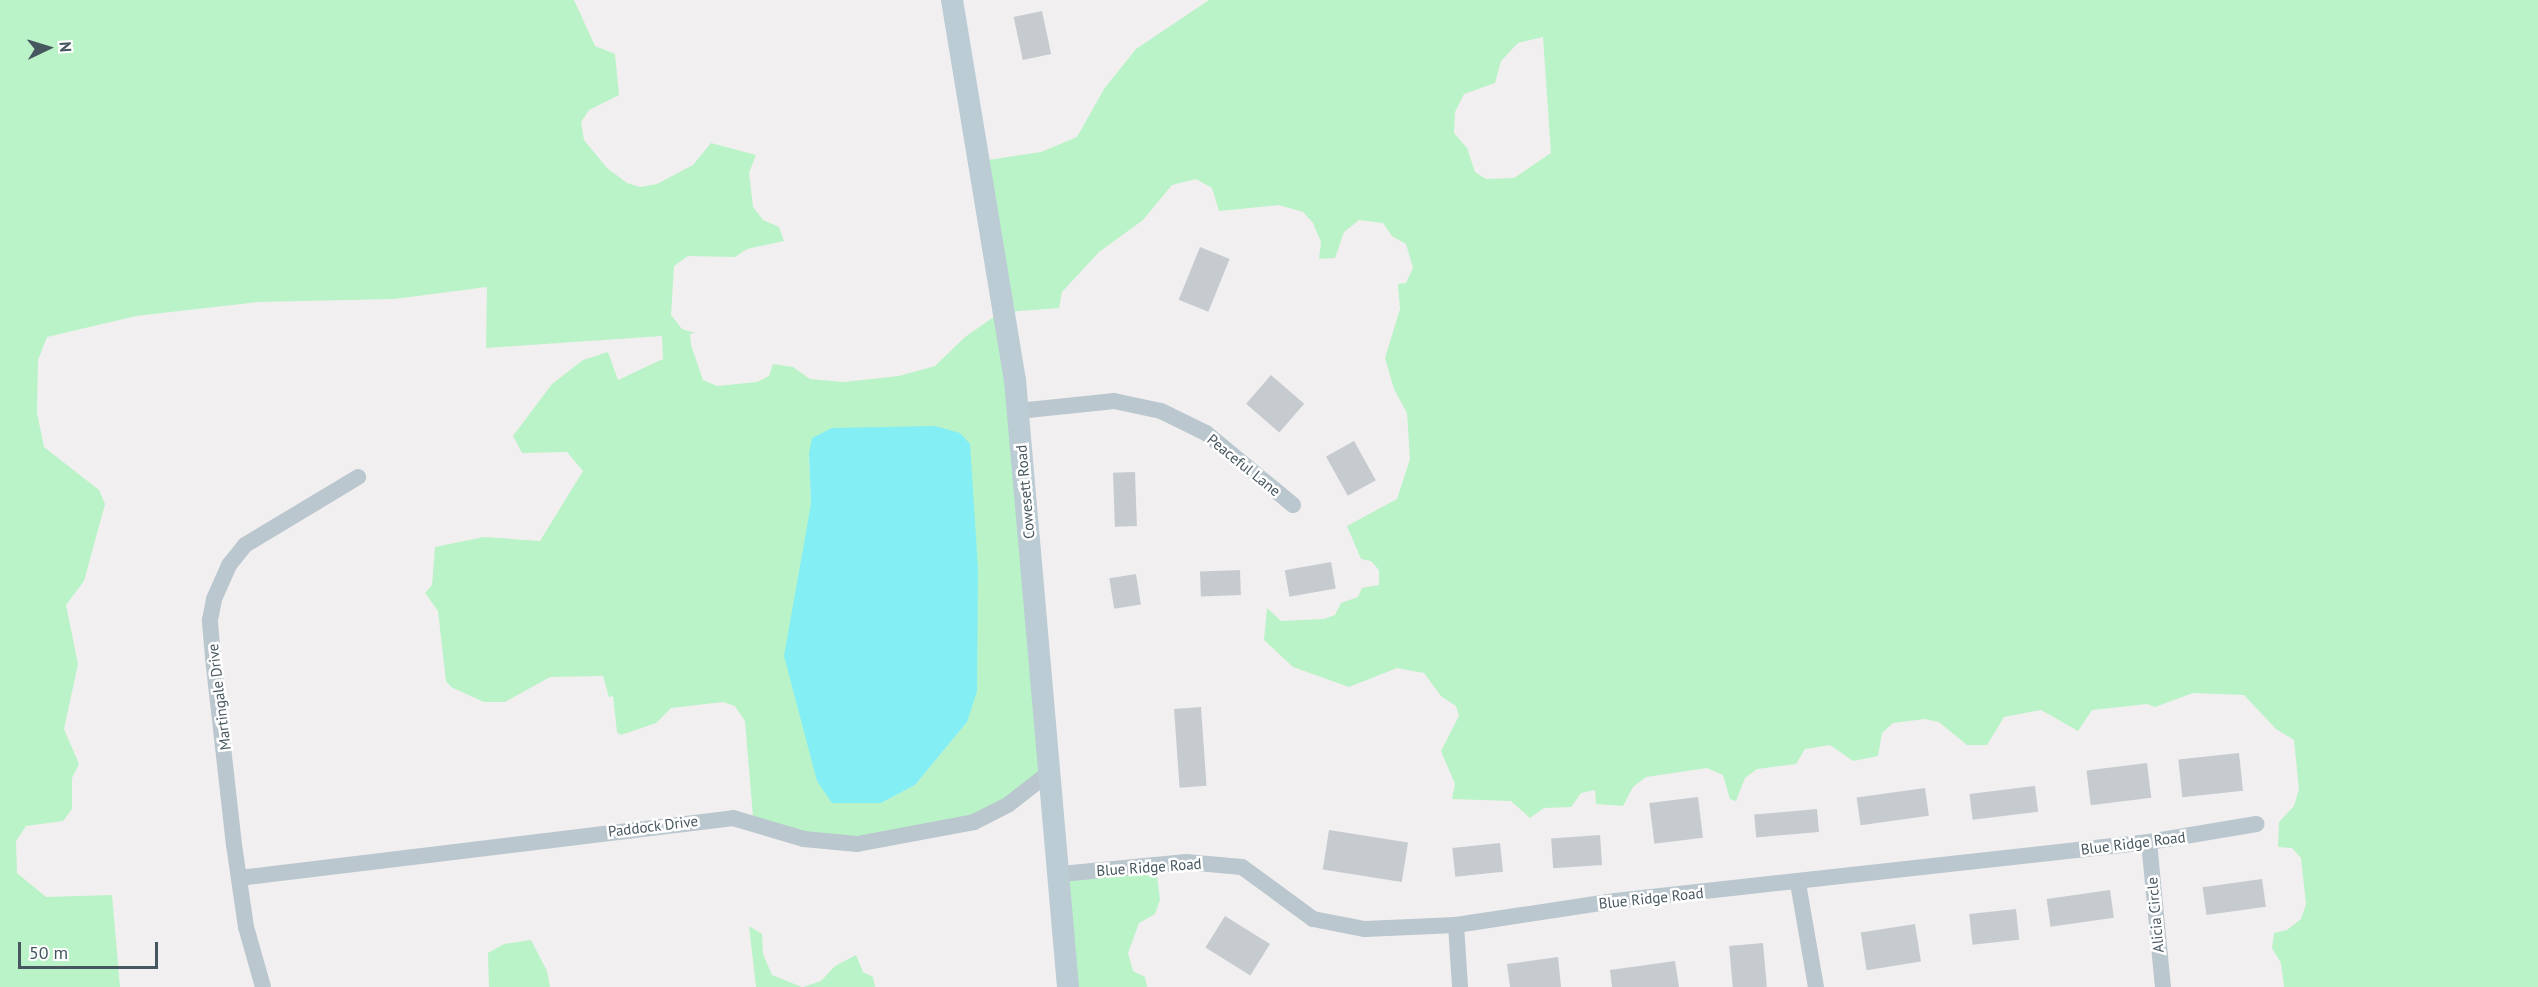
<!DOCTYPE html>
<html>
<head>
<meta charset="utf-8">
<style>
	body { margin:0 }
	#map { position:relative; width:2538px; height:987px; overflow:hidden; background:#f2eff0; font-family:"PT Sans",sans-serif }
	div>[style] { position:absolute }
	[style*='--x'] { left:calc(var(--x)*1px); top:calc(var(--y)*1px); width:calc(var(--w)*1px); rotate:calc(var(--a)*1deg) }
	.green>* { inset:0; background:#baf3c7 }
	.water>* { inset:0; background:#83eef4 }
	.building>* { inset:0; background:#c6cbd0; transform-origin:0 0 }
	.minor>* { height:16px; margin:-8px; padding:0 8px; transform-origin:8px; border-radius:8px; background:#bac7ce }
	.secondary>* { height:22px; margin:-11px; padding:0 11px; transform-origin:11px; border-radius:11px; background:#bbccd5 }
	span { translate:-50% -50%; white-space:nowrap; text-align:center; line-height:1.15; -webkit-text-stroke:5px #fff; paint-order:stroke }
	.street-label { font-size:15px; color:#46575f }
	.north { position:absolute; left:18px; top:18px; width:60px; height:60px; -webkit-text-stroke:4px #fff; paint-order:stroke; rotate:86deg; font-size:16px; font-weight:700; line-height:24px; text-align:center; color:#46575f }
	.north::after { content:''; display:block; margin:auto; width:21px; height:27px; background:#46575f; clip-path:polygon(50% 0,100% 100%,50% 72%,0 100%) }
	.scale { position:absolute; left:18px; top:942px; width:140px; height:27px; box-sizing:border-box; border:3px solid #46575f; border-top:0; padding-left:8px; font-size:18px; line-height:21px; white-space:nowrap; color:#46575f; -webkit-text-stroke:4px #fff; paint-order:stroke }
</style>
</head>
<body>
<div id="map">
	<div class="green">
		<i style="clip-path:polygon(evenodd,0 0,574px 0,595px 46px,615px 54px,619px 95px,589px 110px,581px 122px,584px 140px,607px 168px,627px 183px,640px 187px,657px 184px,693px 165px,711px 143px,756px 155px,749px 173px,753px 207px,763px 220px,779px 227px,784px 241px,747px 249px,735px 257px,688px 256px,674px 266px,671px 315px,682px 329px,695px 333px,690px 334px,691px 345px,703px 380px,717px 386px,757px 382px,769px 376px,773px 364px,793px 367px,810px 379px,844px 382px,899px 376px,935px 366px,965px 337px,995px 316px,981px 161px,1041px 152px,1077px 137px,1104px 89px,1136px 49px,1209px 0,2538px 0,2538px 987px,2284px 987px,2281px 963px,2272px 948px,2274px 933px,2287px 930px,2301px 919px,2306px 904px,2301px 858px,2292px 848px,2278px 847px,2279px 822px,2294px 806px,2299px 789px,2294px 740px,2276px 729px,2244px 695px,2193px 693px,2155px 707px,2147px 704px,2092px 710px,2078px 731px,2041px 710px,2004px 717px,1987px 745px,1967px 745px,1939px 722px,1925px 719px,1893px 723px,1882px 733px,1878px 756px,1853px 761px,1830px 745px,1805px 749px,1796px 764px,1757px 769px,1745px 778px,1736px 801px,1730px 799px,1723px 775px,1707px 768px,1646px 777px,1633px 787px,1623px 806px,1596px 804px,1595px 790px,1581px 793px,1571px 807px,1544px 808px,1530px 818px,1511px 801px,1452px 799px,1455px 784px,1441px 751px,1459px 716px,1456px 706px,1441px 696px,1424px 673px,1397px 668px,1349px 687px,1293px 667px,1264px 640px,1267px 608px,1281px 621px,1324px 619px,1335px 615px,1341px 603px,1358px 597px,1362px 588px,1379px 585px,1379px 570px,1371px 561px,1361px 559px,1347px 526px,1397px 499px,1410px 459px,1407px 413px,1394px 389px,1385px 358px,1400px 309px,1398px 284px,1406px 283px,1413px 268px,1406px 244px,1392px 236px,1383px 223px,1359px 220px,1344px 232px,1335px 258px,1319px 259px,1321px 242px,1313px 223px,1303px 212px,1279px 205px,1219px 211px,1212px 188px,1196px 179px,1172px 185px,1143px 220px,1099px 252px,1062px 292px,1059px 308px,1008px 312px,1049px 775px,974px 822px,826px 842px,753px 817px,745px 721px,735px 706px,723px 702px,671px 708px,656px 723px,621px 735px,617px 732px,613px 696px,609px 697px,603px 676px,550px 677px,505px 702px,484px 702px,451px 687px,446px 681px,438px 611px,425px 593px,432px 585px,435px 547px,484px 537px,540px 541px,583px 471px,567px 452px,522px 453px,513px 436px,552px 384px,583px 360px,608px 352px,618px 380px,663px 359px,662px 336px,486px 348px,487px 287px,394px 299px,258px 302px,136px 316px,47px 337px,38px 360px,37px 413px,44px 447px,99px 490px,105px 504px,84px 581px,66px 605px,78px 664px,64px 729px,79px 764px,72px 778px,72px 809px,63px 821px,26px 826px,16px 841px,17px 873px,46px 897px,112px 895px,120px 987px,0 987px,0 0,1543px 37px,1551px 153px,1514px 178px,1486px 179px,1475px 172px,1467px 148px,1454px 133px,1455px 112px,1464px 94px,1495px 83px,1501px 61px,1518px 43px,1543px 37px,0 0,832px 428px,844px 431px,977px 569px,967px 722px,915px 785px,881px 803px,811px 504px,809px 454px,832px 428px)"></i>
		<i style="clip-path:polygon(1156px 866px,1160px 900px,1155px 914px,1139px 923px,1128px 953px,1133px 971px,1145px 977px,1147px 987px,1072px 987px,1063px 874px)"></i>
		<i style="clip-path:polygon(749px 926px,762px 934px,763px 954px,772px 975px,802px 987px,756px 987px)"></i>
		<i style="clip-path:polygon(531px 940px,547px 971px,550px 987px,489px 987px,488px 953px,504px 944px)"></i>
		<i style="clip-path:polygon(856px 955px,863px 972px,873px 977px,875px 987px,803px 987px,821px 981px,835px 966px)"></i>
	</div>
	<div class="water">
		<i style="clip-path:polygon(935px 426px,960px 433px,970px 444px,978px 568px,977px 691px,967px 722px,915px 785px,881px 803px,832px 803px,817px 781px,784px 656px,811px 504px,809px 454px,812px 438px,832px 428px)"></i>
	</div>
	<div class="building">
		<i style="left:1042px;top:11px;width:44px;height:29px;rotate:78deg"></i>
		<i style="left:1200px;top:247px;width:32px;height:57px;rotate:22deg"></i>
		<i style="left:1271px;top:375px;width:44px;height:38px;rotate:41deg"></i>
		<i style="left:1354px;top:441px;width:45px;height:32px;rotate:61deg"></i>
		<i style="left:1135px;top:472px;width:54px;height:22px;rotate:88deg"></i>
		<i style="left:1331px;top:562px;width:27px;height:47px;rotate:80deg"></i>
		<i style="left:1240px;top:570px;width:25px;height:40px;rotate:88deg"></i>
		<i style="left:1136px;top:574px;width:31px;height:27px;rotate:81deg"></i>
		<i style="left:1201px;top:707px;width:79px;height:27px;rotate:86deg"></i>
		<i style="left:2239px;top:753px;width:38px;height:61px;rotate:84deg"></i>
		<i style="left:2147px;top:763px;width:35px;height:61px;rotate:83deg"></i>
		<i style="left:2035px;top:786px;width:26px;height:66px;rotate:83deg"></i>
		<i style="left:1925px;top:788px;width:28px;height:69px;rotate:82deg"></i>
		<i style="left:1698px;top:797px;width:41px;height:49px;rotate:83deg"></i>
		<i style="left:1817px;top:809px;width:23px;height:63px;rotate:85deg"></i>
		<i style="left:1329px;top:830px;width:80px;height:40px;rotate:9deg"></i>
		<i style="left:1600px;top:835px;width:30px;height:49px;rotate:86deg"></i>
		<i style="left:1500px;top:843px;width:29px;height:48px;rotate:84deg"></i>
		<i style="left:2262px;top:879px;width:28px;height:60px;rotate:82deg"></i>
		<i style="left:2110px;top:890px;width:28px;height:64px;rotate:82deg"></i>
		<i style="left:2016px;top:909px;width:31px;height:47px;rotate:84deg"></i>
		<i style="left:1225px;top:916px;width:53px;height:37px;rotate:32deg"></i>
		<i style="left:1915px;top:924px;width:38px;height:55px;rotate:81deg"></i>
		<i style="left:1763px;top:943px;width:44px;height:34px;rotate:85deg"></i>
		<i style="clip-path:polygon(1558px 957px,1561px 987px,1510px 987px,1507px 964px)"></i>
		<i style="clip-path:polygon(1675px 961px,1679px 987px,1612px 987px,1610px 970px)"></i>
	</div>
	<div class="minor">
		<i style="--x:1018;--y:411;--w:97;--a:-5.9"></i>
		<i style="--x:1114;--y:401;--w:48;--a:12"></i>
		<i style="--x:1161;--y:411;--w:50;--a:26.1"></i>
		<i style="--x:1206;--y:433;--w:113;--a:39.6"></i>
		<i style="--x:2149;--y:842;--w:146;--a:84.5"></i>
		<i style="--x:1061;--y:874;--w:126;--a:-5.5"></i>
		<i style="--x:1186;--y:862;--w:56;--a:5.1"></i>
		<i style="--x:1242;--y:867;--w:88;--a:36.2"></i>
		<i style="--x:1313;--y:919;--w:53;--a:10.9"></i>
		<i style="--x:1365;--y:929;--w:91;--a:-2.5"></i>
		<i style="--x:1456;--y:925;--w:161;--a:-8.6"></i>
		<i style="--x:1615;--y:901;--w:537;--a:-6.3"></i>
		<i style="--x:2149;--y:842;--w:109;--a:-9.5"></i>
		<i style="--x:239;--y:878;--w:498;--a:-6.9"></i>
		<i style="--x:733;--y:818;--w:74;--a:16.5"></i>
		<i style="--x:804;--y:839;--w:53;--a:5.4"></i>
		<i style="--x:857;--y:844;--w:119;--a:-10.6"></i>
		<i style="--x:974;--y:822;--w:39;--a:-27"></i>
		<i style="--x:1009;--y:804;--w:52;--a:-38"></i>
		<i style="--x:1798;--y:883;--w:106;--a:80.2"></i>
		<i style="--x:1456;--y:925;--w:62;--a:86.3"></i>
		<i style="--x:263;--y:987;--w:62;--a:-105.8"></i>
		<i style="--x:246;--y:927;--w:83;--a:-98.3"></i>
		<i style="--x:234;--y:845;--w:189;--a:-96.4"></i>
		<i style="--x:213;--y:657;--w:37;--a:-95"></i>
		<i style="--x:210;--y:620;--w:21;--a:-79"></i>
		<i style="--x:214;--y:599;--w:37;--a:-66"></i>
		<i style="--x:229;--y:565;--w:26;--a:-51"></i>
		<i style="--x:245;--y:545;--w:132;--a:-31"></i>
	</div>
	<div class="secondary">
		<i style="--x:952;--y:0;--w:385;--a:80.6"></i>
		<i style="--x:1015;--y:380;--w:609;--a:85.01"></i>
	</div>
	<div class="street-label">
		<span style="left:1244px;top:465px;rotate:39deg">Peaceful Lane</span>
		<span style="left:1025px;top:492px;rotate:-95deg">Cowesett Road</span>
		<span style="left:219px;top:697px;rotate:-97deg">Martingale Drive</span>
		<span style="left:653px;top:826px;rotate:-7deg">Paddock Drive</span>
		<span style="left:2133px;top:843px;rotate:-7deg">Blue Ridge Road</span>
		<span style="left:1149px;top:867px;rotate:-4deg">Blue Ridge Road</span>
		<span style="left:1651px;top:898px;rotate:-6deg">Blue Ridge Road</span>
		<span style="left:2155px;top:915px;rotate:-95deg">Alicia Circle</span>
	</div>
	<div class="north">N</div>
	<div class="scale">50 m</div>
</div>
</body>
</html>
